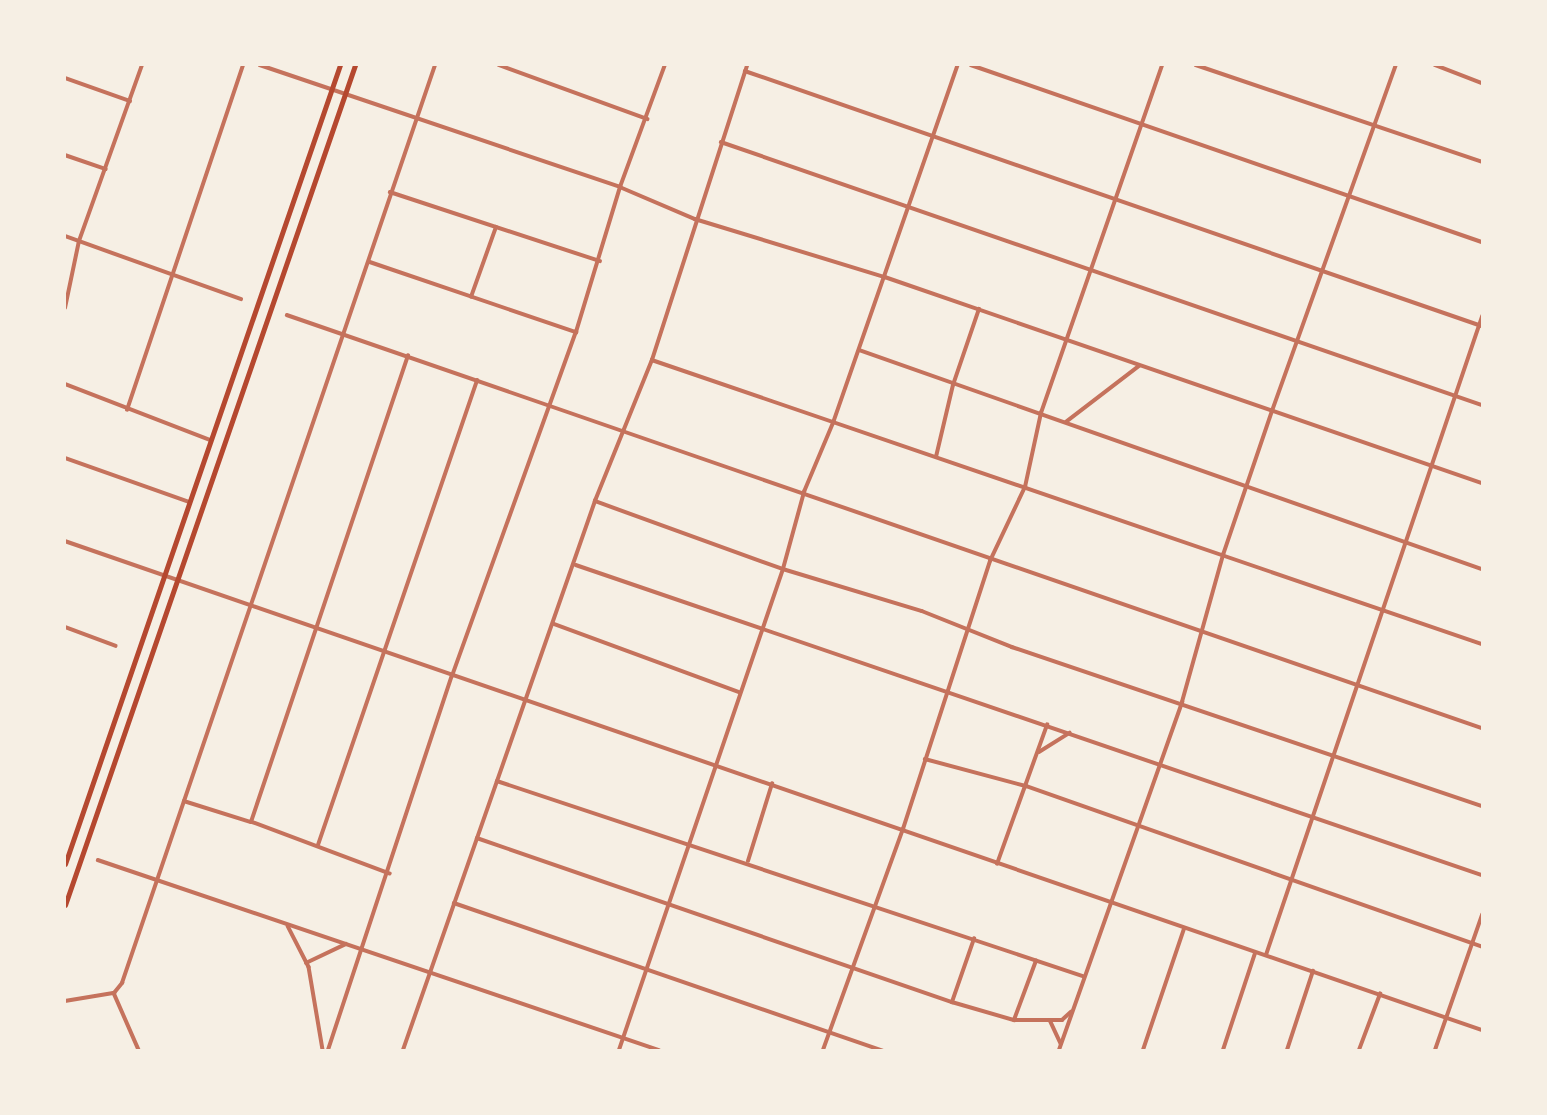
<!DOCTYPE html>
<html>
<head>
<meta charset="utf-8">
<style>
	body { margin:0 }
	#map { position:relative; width:1547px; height:1115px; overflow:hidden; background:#f6efe4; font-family:"Public Sans",sans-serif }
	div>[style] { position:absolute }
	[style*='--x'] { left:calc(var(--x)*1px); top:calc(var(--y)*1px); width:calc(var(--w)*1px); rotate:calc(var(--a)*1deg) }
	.minor>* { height:3.5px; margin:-1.75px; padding:0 1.75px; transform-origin:1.75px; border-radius:1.75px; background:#c5725c }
	.secondary>* { height:5px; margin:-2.5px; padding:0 2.5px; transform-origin:2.5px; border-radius:2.5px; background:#b5482f }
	span { translate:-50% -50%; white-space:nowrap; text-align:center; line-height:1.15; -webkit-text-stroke:5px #f6efe4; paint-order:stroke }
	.frame { position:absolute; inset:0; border:66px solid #f6efe4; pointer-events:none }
</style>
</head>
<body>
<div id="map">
	<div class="minor">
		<i style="--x:260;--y:65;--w:380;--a:18.7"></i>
		<i style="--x:620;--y:187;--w:82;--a:23.1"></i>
		<i style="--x:695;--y:219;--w:199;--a:17"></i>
		<i style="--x:885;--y:277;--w:632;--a:19.04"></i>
		<i style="--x:499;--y:65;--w:158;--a:20"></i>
		<i style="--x:971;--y:65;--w:541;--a:19.11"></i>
		<i style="--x:1196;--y:65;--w:302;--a:18.7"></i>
		<i style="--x:1435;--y:65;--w:50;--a:21"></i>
		<i style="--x:745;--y:71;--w:780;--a:19.09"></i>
		<i style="--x:65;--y:78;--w:69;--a:19.5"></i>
		<i style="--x:721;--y:142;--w:805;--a:19.07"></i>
		<i style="--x:65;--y:155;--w:43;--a:18.9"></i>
		<i style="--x:390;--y:192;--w:221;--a:18.2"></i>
		<i style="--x:65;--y:236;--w:187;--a:19.7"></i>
		<i style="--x:370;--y:262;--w:218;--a:18.8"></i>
		<i style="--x:471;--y:297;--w:74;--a:-70.3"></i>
		<i style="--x:65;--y:308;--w:68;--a:-78.2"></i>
		<i style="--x:79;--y:241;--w:187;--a:-70.3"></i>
		<i style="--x:287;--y:315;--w:1264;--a:19.07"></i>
		<i style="--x:859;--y:350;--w:660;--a:19.37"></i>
		<i style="--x:652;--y:360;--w:877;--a:18.89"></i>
		<i style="--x:65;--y:384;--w:155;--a:21.1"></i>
		<i style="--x:127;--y:410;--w:364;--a:-71.4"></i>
		<i style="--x:1066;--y:422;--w:92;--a:-37.5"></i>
		<i style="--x:936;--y:457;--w:74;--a:-76.7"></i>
		<i style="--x:953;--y:385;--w:80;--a:-71.1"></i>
		<i style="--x:65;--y:458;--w:132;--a:19.5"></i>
		<i style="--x:595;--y:501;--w:200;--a:19.9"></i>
		<i style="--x:783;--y:569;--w:145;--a:16.8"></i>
		<i style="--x:922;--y:611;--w:97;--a:21.8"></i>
		<i style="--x:1012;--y:647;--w:496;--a:18.7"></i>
		<i style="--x:65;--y:541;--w:1499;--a:19.04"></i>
		<i style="--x:576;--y:565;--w:958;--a:18.89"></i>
		<i style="--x:554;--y:624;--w:197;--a:20.2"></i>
		<i style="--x:65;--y:627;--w:54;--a:20.4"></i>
		<i style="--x:1039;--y:752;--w:36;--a:-32"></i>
		<i style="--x:925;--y:759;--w:105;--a:15"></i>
		<i style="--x:1026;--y:786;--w:484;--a:19.4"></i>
		<i style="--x:497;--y:781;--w:618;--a:18.41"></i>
		<i style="--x:184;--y:801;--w:70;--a:17.4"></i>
		<i style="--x:477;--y:838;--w:503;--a:19.05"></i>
		<i style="--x:952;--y:1002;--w:65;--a:16.2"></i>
		<i style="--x:1014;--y:1020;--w:36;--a:0"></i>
		<i style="--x:1050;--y:1020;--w:26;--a:65"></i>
		<i style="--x:318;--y:845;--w:491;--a:-71.1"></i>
		<i style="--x:98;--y:860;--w:592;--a:18.71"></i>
		<i style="--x:748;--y:861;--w:81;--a:-72.7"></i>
		<i style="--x:997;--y:864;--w:148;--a:-70.2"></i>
		<i style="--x:390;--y:874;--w:148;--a:-159.5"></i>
		<i style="--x:251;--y:822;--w:492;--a:-71.4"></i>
		<i style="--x:454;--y:903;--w:453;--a:19"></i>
		<i style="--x:288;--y:926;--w:46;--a:62.9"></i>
		<i style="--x:309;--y:967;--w:84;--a:80.4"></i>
		<i style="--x:1266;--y:955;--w:674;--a:-71.3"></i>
		<i style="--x:306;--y:963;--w:44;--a:-25.4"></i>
		<i style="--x:114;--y:993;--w:62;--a:66.3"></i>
		<i style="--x:65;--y:1001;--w:50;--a:-9.3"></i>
		<i style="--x:114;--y:993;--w:13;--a:-51"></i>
		<i style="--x:122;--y:983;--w:970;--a:-71.17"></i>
		<i style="--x:952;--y:1002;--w:67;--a:-70.8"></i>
		<i style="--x:1014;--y:1020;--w:63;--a:-69.6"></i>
		<i style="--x:1050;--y:1020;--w:12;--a:0"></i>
		<i style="--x:1062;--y:1020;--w:12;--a:-42"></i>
		<i style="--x:328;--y:1050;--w:394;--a:-71.7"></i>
		<i style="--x:452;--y:676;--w:366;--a:-70.2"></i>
		<i style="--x:576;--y:332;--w:152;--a:-73.1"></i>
		<i style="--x:620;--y:187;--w:130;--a:-69.8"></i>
		<i style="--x:403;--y:1050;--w:582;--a:-70.72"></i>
		<i style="--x:595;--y:501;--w:152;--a:-68"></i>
		<i style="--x:652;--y:360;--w:310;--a:-72.1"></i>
		<i style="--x:619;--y:1050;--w:508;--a:-71.17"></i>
		<i style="--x:783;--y:569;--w:80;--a:-74.7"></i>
		<i style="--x:804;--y:492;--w:75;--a:-67.2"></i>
		<i style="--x:833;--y:423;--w:379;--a:-70.8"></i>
		<i style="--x:823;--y:1050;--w:235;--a:-70.1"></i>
		<i style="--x:903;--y:829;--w:282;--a:-72"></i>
		<i style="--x:990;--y:561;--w:82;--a:-64.7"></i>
		<i style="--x:1025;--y:487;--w:76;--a:-77.8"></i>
		<i style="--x:1041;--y:413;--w:368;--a:-70.8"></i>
		<i style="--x:1059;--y:1050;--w:369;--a:-70.5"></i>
		<i style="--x:1182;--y:702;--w:153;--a:-74.4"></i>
		<i style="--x:1223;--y:555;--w:152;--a:-71.2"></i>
		<i style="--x:1272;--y:411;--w:368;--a:-70.3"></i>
		<i style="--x:1143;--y:1050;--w:128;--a:-71.3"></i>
		<i style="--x:1223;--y:1050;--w:102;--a:-71.7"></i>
		<i style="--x:1287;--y:1050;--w:83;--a:-71.8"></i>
		<i style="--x:1359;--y:1050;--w:60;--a:-69.4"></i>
		<i style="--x:1435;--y:1050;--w:143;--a:-70.8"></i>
	</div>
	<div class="secondary">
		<i style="--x:65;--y:864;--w:845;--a:-71.01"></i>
		<i style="--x:65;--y:905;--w:889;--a:-70.95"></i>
	</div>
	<div class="frame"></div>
</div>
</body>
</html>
